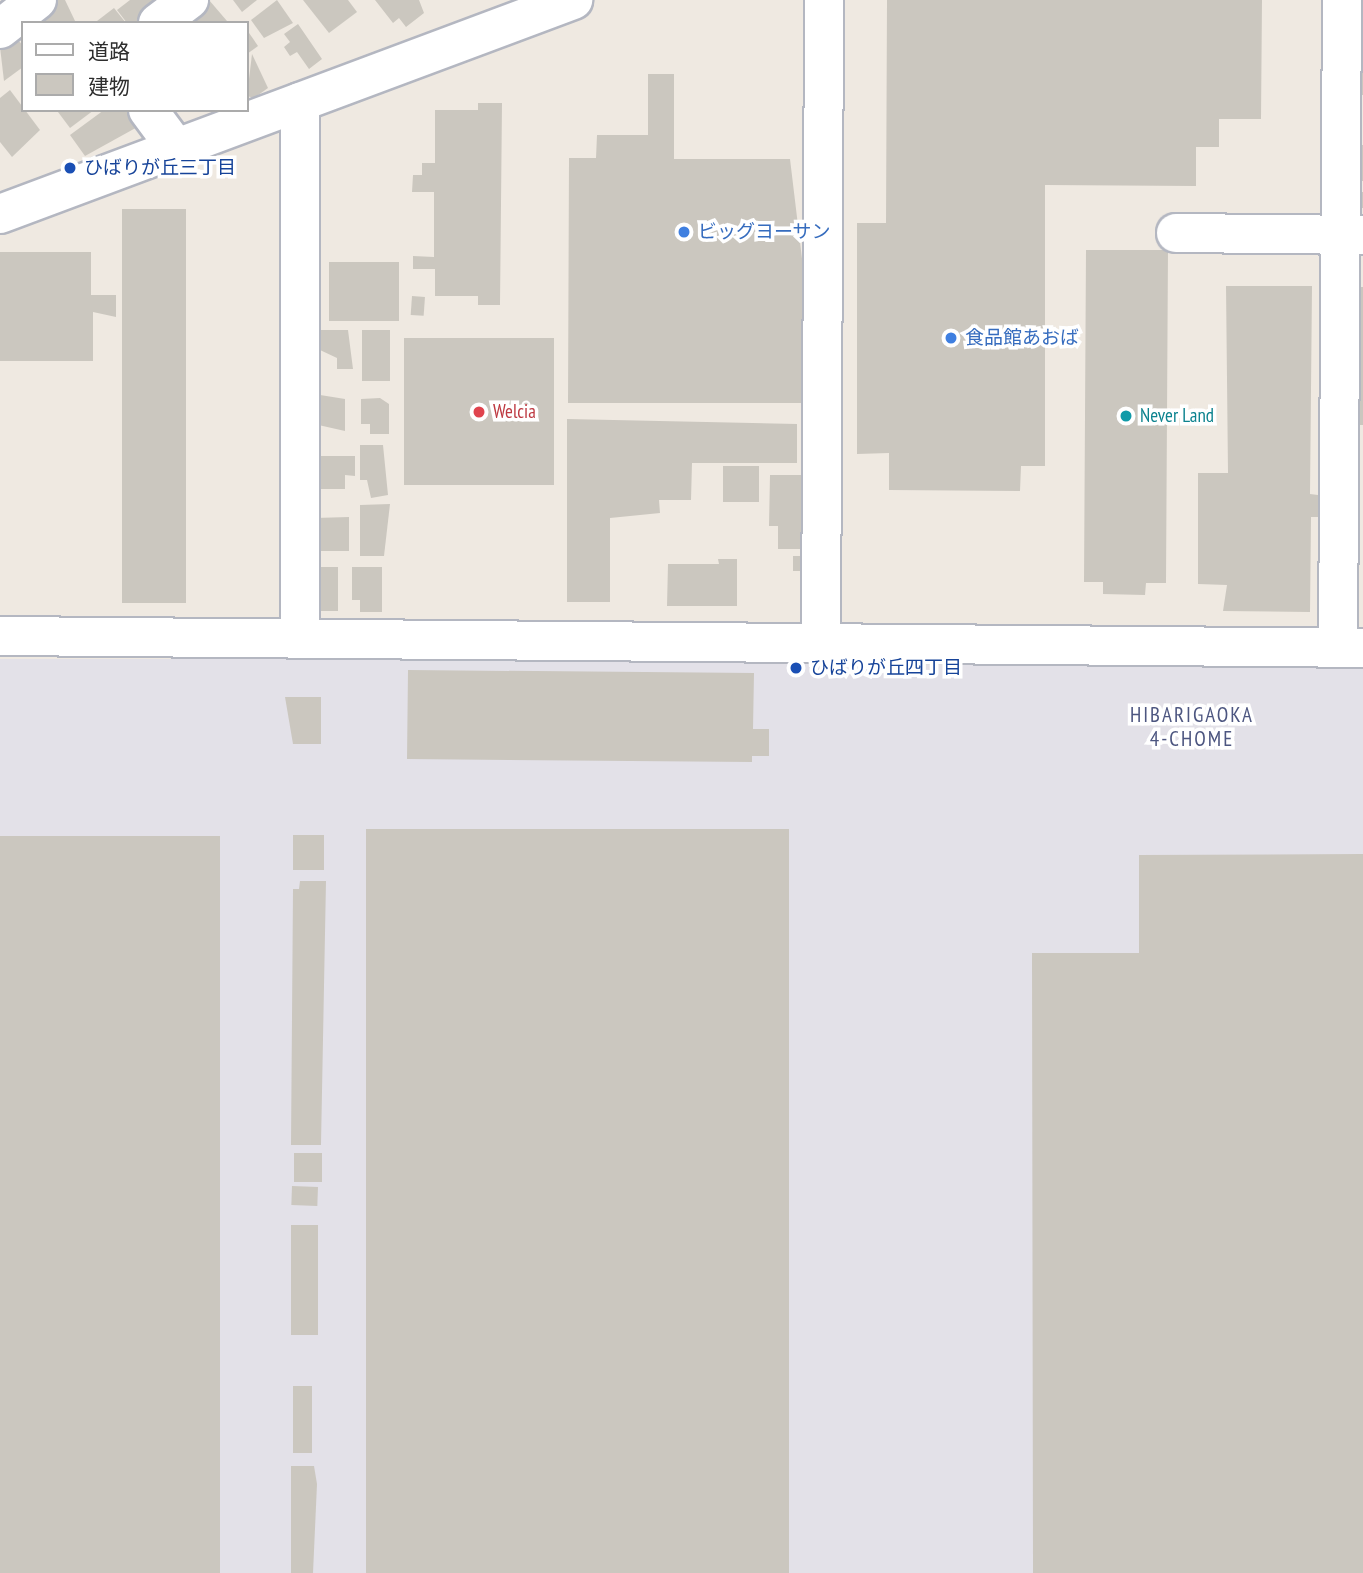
<!DOCTYPE html>
<html>
<head>
<meta charset="utf-8">
<style>
	body { margin:0 }
	#map { position:relative; width:1363px; height:1573px; overflow:hidden; background:#efe9e1; font-family:"PT Sans Narrow","Noto Sans JP",sans-serif }
	div>[style] { position:absolute }
	[style*='--x'] { left:calc(var(--x)*1px); top:calc(var(--y)*1px); width:calc(var(--w)*1px); rotate:calc(var(--a)*1deg) }
	.industrial>* { inset:0; background:#e3e1e8; transform-origin:0 0 }
	.building>* { inset:0; background:#cbc7bf; transform-origin:0 0 }
	.roads { filter:drop-shadow(2px 0 #b4b7c1) drop-shadow(-2px 0 #b4b7c1) drop-shadow(0 2px #b4b7c1) drop-shadow(0 -2px #b4b7c1) }
	.minor>* { height:38px; margin:-19px; padding:0 19px; transform-origin:19px; border-radius:19px; background:#fff }
	.dots>* { width:19px; height:19px; translate:-50% -50%; box-sizing:border-box; border:4px solid #fff; border-radius:50% }
	span { translate:-50% -50%; white-space:nowrap; text-align:center; line-height:1.15; -webkit-text-stroke:7px #fff; paint-order:stroke }
	.transit-label { font-size:19px; color:#164399 }
	.left { translate:0 -50%; text-align:left }
	.shop-label { font-size:19px; color:#366cbe }
	.health-label { font-size:19px; color:#be3a42 }
	.culture-label { font-size:19px; color:#0d838f }
	.neighbourhood-label { font-size:21px; color:#4d5680; letter-spacing:2px }
	.legend { position:absolute; left:21px; top:21px; width:228px; height:91px; box-sizing:border-box; background:#fff; border:2px solid #ababab; margin:0; padding:9px 12px; list-style:none; font-size:21px; color:#2e2e2e }
	.legend li { display:flex; align-items:center; gap:14px; height:35px }
	.legend b { width:35px; border:2px solid #ababab }
</style>
</head>
<body>
<div id="map">
	<div class="industrial">
		<i style="left:0;top:659px;width:1363px;height:914px"></i>
	</div>
	<div class="building">
		<i style="clip-path:polygon(57px 0,65px 0,76px 23px,28px 23px)"></i>
		<i style="clip-path:polygon(130px 0,168px 0,139px 23px,127px 23px,117px 10px)"></i>
		<i style="clip-path:polygon(209px 0,227px 21px,180px 23px)"></i>
		<i style="clip-path:polygon(233px 0,257px 0,242px 12px)"></i>
		<i style="clip-path:polygon(277px 0,293px 23px,264px 38px,251px 20px)"></i>
		<i style="clip-path:polygon(303px 0,348px 0,357px 12px,329px 33px)"></i>
		<i style="clip-path:polygon(375px 0,419px 0,424px 13px,406px 27px,399px 18px,393px 23px)"></i>
		<i style="clip-path:polygon(887px 0,1262px 0,1261px 119px,1219px 119px,1219px 147px,1196px 147px,1196px 186px,1045px 185px,1045px 466px,1021px 466px,1020px 491px,889px 490px,889px 453px,857px 454px,857px 223px,886px 223px)"></i>
		<i style="clip-path:polygon(114px 8px,126px 23px,99px 23px,97px 21px)"></i>
		<i style="clip-path:polygon(298px 24px,322px 59px,309px 69px,297px 52px,290px 56px,284px 47px,290px 42px,284px 34px)"></i>
		<i style="clip-path:polygon(247px 30px,258px 46px,247px 54px)"></i>
		<i style="clip-path:polygon(15px 36px,23px 46px,23px 67px,4px 81px,0 47px)"></i>
		<i style="clip-path:polygon(252px 54px,268px 88px,254px 98px,247px 96px)"></i>
		<i style="left:1357px;top:68px;width:6px;height:27px"></i>
		<i style="clip-path:polygon(648px 74px,674px 74px,674px 159px,790px 159px,803px 267px,802px 403px,568px 403px,569px 158px,596px 158px,597px 135px,648px 135px)"></i>
		<i style="clip-path:polygon(10px 90px,40px 130px,12px 157px,0 142px,0 98px)"></i>
		<i style="clip-path:polygon(478px 103px,502px 103px,500px 305px,478px 305px,478px 296px,435px 296px,435px 269px,413px 269px,413px 256px,434px 257px,434px 192px,412px 192px,413px 175px,422px 175px,422px 163px,435px 163px,435px 110px,478px 110px)"></i>
		<i style="clip-path:polygon(94px 110px,70px 128px,58px 112px,61px 110px)"></i>
		<i style="clip-path:polygon(104px 110px,130px 110px,141px 125px,85px 156px,70px 135px)"></i>
		<i style="left:1358px;top:145px;width:5px;height:36px"></i>
		<i style="left:1357px;top:192px;width:6px;height:16px"></i>
		<i style="left:122px;top:209px;width:64px;height:394px"></i>
		<i style="clip-path:polygon(1086px 250px,1168px 250px,1166px 583px,1146px 583px,1145px 595px,1103px 594px,1103px 582px,1084px 582px)"></i>
		<i style="clip-path:polygon(0 252px,91px 252px,91px 295px,116px 295px,116px 317px,93px 312px,93px 361px,0 361px)"></i>
		<i style="left:329px;top:262px;width:70px;height:59px"></i>
		<i style="clip-path:polygon(1226px 286px,1312px 286px,1310px 494px,1318px 495px,1318px 517px,1311px 517px,1310px 612px,1223px 611px,1227px 585px,1198px 584px,1198px 473px,1228px 473px)"></i>
		<i style="left:1352px;top:287px;width:11px;height:138px"></i>
		<i style="left:412px;top:296px;width:13px;height:19px;rotate:4deg"></i>
		<i style="clip-path:polygon(320px 330px,348px 330px,353px 369px,337px 369px,337px 358px,320px 350px)"></i>
		<i style="left:362px;top:330px;width:28px;height:51px"></i>
		<i style="left:404px;top:338px;width:150px;height:147px"></i>
		<i style="clip-path:polygon(314px 394px,345px 399px,345px 431px,314px 424px)"></i>
		<i style="clip-path:polygon(380px 398px,389px 404px,389px 434px,370px 434px,370px 424px,361px 424px,361px 399px)"></i>
		<i style="clip-path:polygon(567px 419px,797px 424px,797px 463px,692px 463px,691px 500px,659px 500px,660px 513px,610px 518px,610px 602px,567px 602px)"></i>
		<i style="clip-path:polygon(360px 445px,383px 445px,388px 495px,371px 498px,367px 480px,360px 480px)"></i>
		<i style="clip-path:polygon(313px 456px,355px 456px,355px 476px,345px 475px,345px 489px,313px 489px)"></i>
		<i style="left:723px;top:466px;width:36px;height:36px"></i>
		<i style="clip-path:polygon(770px 475px,803px 475px,802px 549px,778px 549px,778px 526px,769px 526px)"></i>
		<i style="clip-path:polygon(390px 504px,384px 556px,360px 556px,360px 505px)"></i>
		<i style="clip-path:polygon(349px 517px,349px 551px,321px 551px,315px 518px)"></i>
		<i style="left:793px;top:556px;width:13px;height:15px"></i>
		<i style="clip-path:polygon(718px 559px,737px 559px,737px 606px,667px 606px,668px 564px,719px 564px)"></i>
		<i style="clip-path:polygon(312px 567px,338px 567px,338px 611px,319px 611px)"></i>
		<i style="clip-path:polygon(352px 567px,382px 567px,382px 612px,360px 612px,360px 600px,352px 600px)"></i>
		<i style="clip-path:polygon(408px 670px,754px 673px,753px 729px,769px 729px,769px 756px,752px 756px,752px 762px,407px 759px)"></i>
		<i style="clip-path:polygon(285px 697px,321px 697px,321px 744px,293px 744px)"></i>
		<i style="left:366px;top:829px;width:423px;height:744px"></i>
		<i style="left:293px;top:835px;width:31px;height:35px"></i>
		<i style="left:0;top:836px;width:220px;height:737px"></i>
		<i style="clip-path:polygon(1363px 854px,1363px 1573px,1033px 1573px,1032px 953px,1139px 953px,1139px 855px)"></i>
		<i style="clip-path:polygon(300px 881px,326px 881px,321px 1145px,291px 1145px,293px 889px,299px 889px)"></i>
		<i style="left:294px;top:1153px;width:28px;height:29px"></i>
		<i style="left:292px;top:1186px;width:26px;height:19px;rotate:2deg"></i>
		<i style="left:291px;top:1225px;width:27px;height:110px"></i>
		<i style="left:293px;top:1386px;width:19px;height:67px"></i>
		<i style="clip-path:polygon(291px 1466px,314px 1466px,317px 1484px,313px 1573px,291px 1573px)"></i>
	</div>
	<div class="roads">
		<div class="minor">
			<i style="--x:158;--y:23;--w:39;--a:-37"></i>
			<i style="--x:0;--y:29;--w:47;--a:-38.1"></i>
			<i style="--x:148;--y:110;--w:49;--a:53.4"></i>
			<i style="--x:0;--y:214;--w:612;--a:-20.48"></i>
			<i style="--x:1176;--y:233;--w:187;--a:0.6"></i>
			<i style="--x:0;--y:636;--w:1363;--a:0.5"></i>
			<i style="--x:300;--y:637;--w:535;--a:-90"></i>
			<i style="--x:821;--y:643;--w:643;--a:-89.73"></i>
			<i style="--x:1338;--y:647;--w:647;--a:-89.65"></i>
		</div>
	</div>
	<div class="dots">
		<i style="left:70px;top:168px;background:#1a4fb4"></i>
		<i style="left:684px;top:232px;background:#3f7fe0"></i>
		<i style="left:951px;top:338px;background:#3f7fe0"></i>
		<i style="left:479px;top:412px;background:#e0444e"></i>
		<i style="left:1126px;top:416px;background:#0f9aa8"></i>
		<i style="left:796px;top:668px;background:#1a4fb4"></i>
	</div>
	<div class="transit-label">
		<span class="left" style="left:84px;top:168px">ひばりが丘三丁目</span>
		<span class="left" style="left:810px;top:668px">ひばりが丘四丁目</span>
	</div>
	<div class="shop-label">
		<span class="left" style="left:698px;top:232px">ビッグヨーサン</span>
		<span class="left" style="left:965px;top:338px">食品館あおば</span>
	</div>
	<div class="health-label">
		<span class="left" style="left:493px;top:412px">Welcia</span>
	</div>
	<div class="culture-label">
		<span class="left" style="left:1140px;top:416px">Never Land</span>
	</div>
	<div class="neighbourhood-label">
		<span style="left:1192px;top:727px">HIBARIGAOKA<br>4-CHOME</span>
	</div>
	<ul class="legend">
	<li><b style="height:9px;background:#fff"></b>道路</li>
	<li><b style="height:19px;background:#cbc7bf"></b>建物</li>
	</ul>
</div>
</body>
</html>
